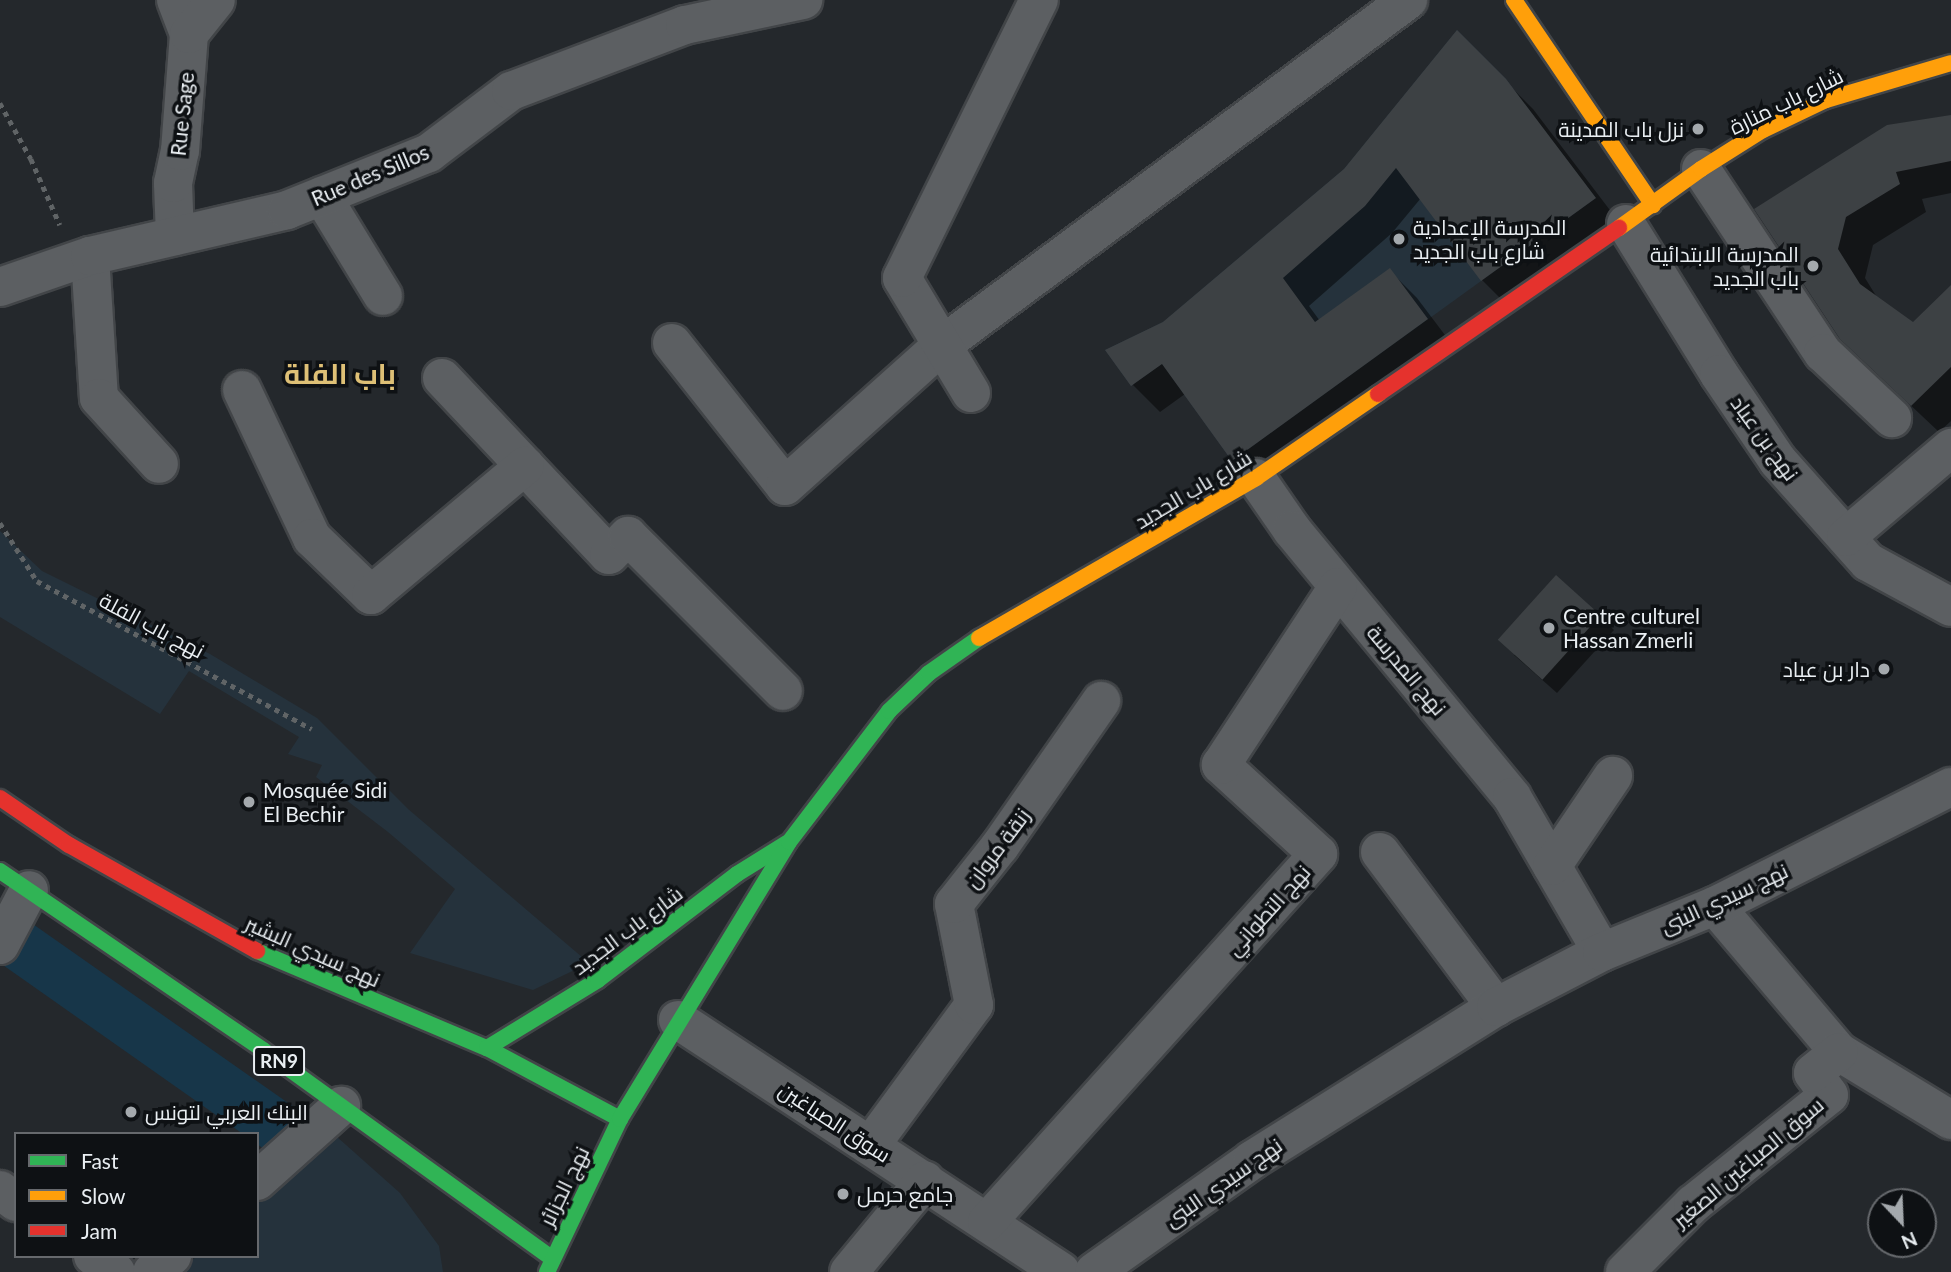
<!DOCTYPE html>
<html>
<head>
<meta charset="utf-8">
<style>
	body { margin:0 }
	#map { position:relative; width:1951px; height:1272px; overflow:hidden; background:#24282c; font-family:Lato,Cairo,sans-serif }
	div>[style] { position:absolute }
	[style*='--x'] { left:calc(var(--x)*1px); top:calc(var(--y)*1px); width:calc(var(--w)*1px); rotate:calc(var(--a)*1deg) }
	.built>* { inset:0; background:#25323c }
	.green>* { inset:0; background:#173649 }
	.shadow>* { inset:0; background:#0007 }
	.building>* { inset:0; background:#3d4144; transform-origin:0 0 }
	.path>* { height:4.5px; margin-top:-2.25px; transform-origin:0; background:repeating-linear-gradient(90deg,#606466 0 5px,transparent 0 10px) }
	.roads { filter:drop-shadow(2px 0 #424548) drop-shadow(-2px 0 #424548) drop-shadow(0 2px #424548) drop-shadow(0 -2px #424548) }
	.street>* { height:38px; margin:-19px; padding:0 19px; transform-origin:19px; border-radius:19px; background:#5c5f62 }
	.fast>* { height:16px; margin:-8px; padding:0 8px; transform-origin:8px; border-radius:8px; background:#30b455 }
	.slow>* { height:16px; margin:-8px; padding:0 8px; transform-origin:8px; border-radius:8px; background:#ff9f0a }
	.jam>* { height:16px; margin:-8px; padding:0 8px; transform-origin:8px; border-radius:8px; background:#e5322d }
	.dots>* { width:19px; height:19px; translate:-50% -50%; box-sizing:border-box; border:4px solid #0e1114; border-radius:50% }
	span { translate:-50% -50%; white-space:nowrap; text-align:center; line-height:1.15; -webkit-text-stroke:7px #0e1114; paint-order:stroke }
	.shield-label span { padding:2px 5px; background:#0e1114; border:2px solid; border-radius:5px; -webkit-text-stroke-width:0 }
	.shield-label { font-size:19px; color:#e9eef2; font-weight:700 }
	.street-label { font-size:21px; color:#e9eef2 }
	.poi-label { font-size:21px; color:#e9eef2 }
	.right { translate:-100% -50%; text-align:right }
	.left { translate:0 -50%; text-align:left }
	.district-label { font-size:28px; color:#dec076; font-weight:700 }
	.legend { position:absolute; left:14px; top:1132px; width:245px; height:126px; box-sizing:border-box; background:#0e1114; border:2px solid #66696d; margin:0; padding:9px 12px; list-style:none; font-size:21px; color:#e9eef2 }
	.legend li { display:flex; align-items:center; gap:14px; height:35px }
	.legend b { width:35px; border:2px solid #66696d }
	.north { position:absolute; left:1867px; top:1188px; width:70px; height:70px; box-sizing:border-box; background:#0e1114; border:2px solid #66696d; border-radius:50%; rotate:157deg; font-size:19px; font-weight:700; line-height:28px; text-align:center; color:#e9eef2 }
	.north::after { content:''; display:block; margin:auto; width:24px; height:32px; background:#a4a9ad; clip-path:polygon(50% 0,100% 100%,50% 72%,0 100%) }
</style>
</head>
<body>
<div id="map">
	<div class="built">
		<i style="clip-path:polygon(1457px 30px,1506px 79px,1596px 198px,1232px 461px,1162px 364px,1131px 386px,1105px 350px,1163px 322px,1344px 169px)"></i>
		<i style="clip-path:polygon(0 531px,42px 571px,210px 654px,317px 718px,408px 809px,589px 963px,533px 990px,410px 953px,455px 889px,388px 832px,316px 777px,322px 765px,288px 754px,299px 737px,189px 671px,160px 714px,0 617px)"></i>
		<i style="clip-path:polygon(336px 1136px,400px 1193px,439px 1246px,443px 1272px,178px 1272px,197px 1256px,257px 1256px,257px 1204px)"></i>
	</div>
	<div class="green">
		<i style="clip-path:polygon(0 901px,301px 1112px,268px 1152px,257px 1144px,257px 1134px,243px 1134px,0 963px)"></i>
	</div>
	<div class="shadow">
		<i style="clip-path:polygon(1457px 33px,1533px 109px,1622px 226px,1509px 307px,1482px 280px,1421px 198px,1392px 233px,1309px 306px,1320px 321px,1390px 271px,1417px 298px,1454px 347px,1261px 487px,1234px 460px,1185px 394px,1160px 412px,1133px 385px,1164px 323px,1346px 170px)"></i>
		<i style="clip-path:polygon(1951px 116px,1951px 193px,1922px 199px,1926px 212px,1873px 245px,1865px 278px,1878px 299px,1913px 324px,1951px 287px,1951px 421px,1939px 432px,1869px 366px,1756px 210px)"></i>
		<i style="clip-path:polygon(1599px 616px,1614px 630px,1557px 693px,1514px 655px)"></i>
	</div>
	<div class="building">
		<i style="clip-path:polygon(1457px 30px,1506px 79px,1596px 198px,1481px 281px,1396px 168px,1365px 206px,1283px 278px,1315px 322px,1390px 268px,1428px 319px,1232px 461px,1162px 364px,1131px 386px,1105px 350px,1163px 322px,1344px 169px)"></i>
		<i style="clip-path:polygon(1951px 115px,1951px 161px,1896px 172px,1900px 184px,1846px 217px,1838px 249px,1860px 284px,1913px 322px,1951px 285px,1951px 367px,1911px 406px,1840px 339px,1754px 209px,1887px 125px)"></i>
		<i style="left:1556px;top:575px;width:60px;height:87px;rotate:42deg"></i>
	</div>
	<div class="path">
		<i style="--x:0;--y:103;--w:64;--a:61"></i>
		<i style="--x:31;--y:159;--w:72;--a:66.3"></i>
		<i style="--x:0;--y:523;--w:69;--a:57.5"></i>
		<i style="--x:37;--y:581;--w:312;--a:28.3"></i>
	</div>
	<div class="roads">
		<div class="street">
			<i style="--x:176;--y:0;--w:36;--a:69"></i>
			<i style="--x:1701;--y:169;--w:221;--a:56.5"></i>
			<i style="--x:1823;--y:353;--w:95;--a:43.3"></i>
			<i style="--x:322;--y:196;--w:117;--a:58.6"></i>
			<i style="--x:1626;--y:224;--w:176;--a:58.2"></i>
			<i style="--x:1719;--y:374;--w:105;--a:55.9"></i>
			<i style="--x:1778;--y:461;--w:135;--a:48.3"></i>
			<i style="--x:1868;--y:562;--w:94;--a:28.5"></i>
			<i style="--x:175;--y:236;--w:53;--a:-92.2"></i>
			<i style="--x:173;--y:183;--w:33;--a:-78"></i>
			<i style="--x:180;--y:151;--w:117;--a:-85.6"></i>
			<i style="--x:189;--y:34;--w:43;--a:-51.5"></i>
			<i style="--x:90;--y:256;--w:142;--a:86.4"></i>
			<i style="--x:99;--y:398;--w:89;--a:47.7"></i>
			<i style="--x:0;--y:287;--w:95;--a:-19"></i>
			<i style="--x:90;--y:256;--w:202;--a:-13.1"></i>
			<i style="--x:287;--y:210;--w:153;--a:-21.9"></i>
			<i style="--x:429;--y:153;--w:103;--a:-37.1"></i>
			<i style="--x:511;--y:91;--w:186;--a:-20.8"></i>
			<i style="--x:685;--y:25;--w:121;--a:-12"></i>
			<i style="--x:672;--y:343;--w:182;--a:51.7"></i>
			<i style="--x:785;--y:486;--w:211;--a:-41.9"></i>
			<i style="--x:942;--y:345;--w:580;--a:-36.51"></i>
			<i style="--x:442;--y:378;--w:243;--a:46.7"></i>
			<i style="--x:609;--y:555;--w:27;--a:-45"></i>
			<i style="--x:628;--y:536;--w:219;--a:45"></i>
			<i style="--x:242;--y:390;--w:164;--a:64.7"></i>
			<i style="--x:312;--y:538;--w:82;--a:44"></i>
			<i style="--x:371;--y:595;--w:201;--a:-40"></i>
			<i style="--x:971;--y:393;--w:134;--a:-121"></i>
			<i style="--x:902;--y:278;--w:310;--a:-63.8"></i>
			<i style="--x:1256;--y:478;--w:63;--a:55.3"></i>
			<i style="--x:1292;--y:530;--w:346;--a:50.5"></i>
			<i style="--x:1512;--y:797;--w:179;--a:59.9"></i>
			<i style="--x:1846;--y:537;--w:138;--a:-40.3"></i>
			<i style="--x:1380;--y:852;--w:194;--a:53.2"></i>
			<i style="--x:1552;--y:866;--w:109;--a:-55.9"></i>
			<i style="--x:1715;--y:906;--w:192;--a:49.7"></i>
			<i style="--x:1839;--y:1052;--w:131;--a:31.3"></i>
			<i style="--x:0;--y:945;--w:62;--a:-62.2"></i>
			<i style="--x:678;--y:1020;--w:458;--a:33.3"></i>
			<i style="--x:871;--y:1145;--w:174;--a:-53.7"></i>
			<i style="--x:974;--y:1005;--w:103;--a:-101.2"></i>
			<i style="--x:954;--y:904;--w:74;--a:-51.6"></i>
			<i style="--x:1000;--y:846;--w:177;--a:-55.1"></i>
			<i style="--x:257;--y:1181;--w:113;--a:-41.8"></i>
			<i style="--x:0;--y:1190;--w:20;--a:37"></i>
			<i style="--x:987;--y:1222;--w:495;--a:-48"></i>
			<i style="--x:1318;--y:854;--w:132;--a:-137.5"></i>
			<i style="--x:1221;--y:765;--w:213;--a:-56.7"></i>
			<i style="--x:93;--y:1256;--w:28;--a:35"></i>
			<i style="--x:152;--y:1272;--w:26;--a:-39"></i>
			<i style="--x:849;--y:1272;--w:119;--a:-50.4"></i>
			<i style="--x:1094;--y:1272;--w:194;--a:-35.3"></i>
			<i style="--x:1252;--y:1160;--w:288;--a:-32.1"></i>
			<i style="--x:1496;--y:1007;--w:119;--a:-27.4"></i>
			<i style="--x:1602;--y:952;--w:122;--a:-22.2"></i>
			<i style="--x:1715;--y:906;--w:264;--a:-26.8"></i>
			<i style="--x:1625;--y:1272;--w:96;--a:-45"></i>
			<i style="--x:1693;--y:1204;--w:174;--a:-38.7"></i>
			<i style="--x:1829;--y:1095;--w:27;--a:-126"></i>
			<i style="--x:1813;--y:1073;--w:33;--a:-39"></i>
		</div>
		<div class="fast">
			<i style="--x:0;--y:871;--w:318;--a:34.2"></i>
			<i style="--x:263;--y:1050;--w:357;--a:35.8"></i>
			<i style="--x:257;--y:951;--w:250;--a:22.9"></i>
			<i style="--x:487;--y:1048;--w:151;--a:28.1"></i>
			<i style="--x:620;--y:1119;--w:170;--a:115.5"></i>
			<i style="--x:487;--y:1048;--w:130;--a:-31.5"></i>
			<i style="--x:598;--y:980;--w:175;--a:-37.3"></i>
			<i style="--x:737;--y:874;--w:59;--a:-31.8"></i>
			<i style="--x:620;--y:1119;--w:324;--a:-58.6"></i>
			<i style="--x:789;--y:842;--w:165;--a:-52.6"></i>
			<i style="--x:889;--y:711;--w:55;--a:-43.5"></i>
			<i style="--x:929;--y:673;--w:61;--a:-35"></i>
		</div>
		<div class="slow">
			<i style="--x:1514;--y:0;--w:248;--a:55.9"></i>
			<i style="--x:1619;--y:228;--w:101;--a:-35.7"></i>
			<i style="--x:1701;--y:169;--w:73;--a:-32.2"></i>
			<i style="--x:1763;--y:130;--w:70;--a:-25.5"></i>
			<i style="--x:1826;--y:100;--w:130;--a:-16.5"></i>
			<i style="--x:979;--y:638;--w:320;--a:-30"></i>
			<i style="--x:1256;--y:478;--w:148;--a:-34.5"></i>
		</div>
		<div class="jam">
			<i style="--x:1378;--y:394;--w:293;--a:-34.6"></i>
			<i style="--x:0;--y:798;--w:83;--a:34.3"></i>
			<i style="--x:69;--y:845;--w:216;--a:29.4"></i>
		</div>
	</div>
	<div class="dots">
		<i style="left:1698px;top:129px;background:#a4a9ad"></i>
		<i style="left:1399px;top:239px;background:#a4a9ad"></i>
		<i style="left:1813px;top:266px;background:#a4a9ad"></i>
		<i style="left:1549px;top:628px;background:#a4a9ad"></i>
		<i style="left:1884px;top:669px;background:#a4a9ad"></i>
		<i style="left:249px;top:802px;background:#a4a9ad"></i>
		<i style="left:131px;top:1112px;background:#a4a9ad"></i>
		<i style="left:843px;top:1194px;background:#a4a9ad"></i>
	</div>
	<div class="shield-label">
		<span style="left:279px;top:1061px">RN9</span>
	</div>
	<div class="street-label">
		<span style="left:1786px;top:101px;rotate:-26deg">شارع باب منارة</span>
		<span style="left:182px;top:114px;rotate:-84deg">Rue Sage</span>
		<span style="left:370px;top:175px;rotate:-23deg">Rue des Sillos</span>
		<span style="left:1765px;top:438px;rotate:54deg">نهج بن عياد</span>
		<span style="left:1193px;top:489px;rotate:-31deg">شارع باب الجديد</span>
		<span style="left:152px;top:625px;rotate:28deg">نهج باب الفلة</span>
		<span style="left:1407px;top:670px;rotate:50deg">نهج المدرسة</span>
		<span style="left:997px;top:848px;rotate:-53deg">زنقة مروان</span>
		<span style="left:1724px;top:898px;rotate:-25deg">نهج سيدي البنى</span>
		<span style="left:1268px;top:910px;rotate:-48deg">نهج التطواني</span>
		<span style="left:627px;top:930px;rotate:-37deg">شارع باب الجديد</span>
		<span style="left:313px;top:951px;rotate:24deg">نهج سيدي البشير</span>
		<span style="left:835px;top:1122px;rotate:33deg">سوق الصباغين</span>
		<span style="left:1748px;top:1162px;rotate:-40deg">سوق الصباغين الصغير</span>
		<span style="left:1223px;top:1182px;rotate:-35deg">نهج سيدي البنى</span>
		<span style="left:564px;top:1186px;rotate:-64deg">نهج الجزائر</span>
	</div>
	<div class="poi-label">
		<span class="right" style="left:1684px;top:129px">نزل باب المدينة</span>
		<span class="left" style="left:1413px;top:239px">المدرسة الإعدادية<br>شارع باب الجديد</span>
		<span class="right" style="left:1799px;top:266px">المدرسة الابتدائية<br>باب الجديد</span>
		<span class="left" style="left:1563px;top:628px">Centre culturel<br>Hassan Zmerli</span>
		<span class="right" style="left:1870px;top:669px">دار بن عياد</span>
		<span class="left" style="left:263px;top:802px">Mosquée Sidi<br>El Bechir</span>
		<span class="left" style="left:145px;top:1112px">البنك العربي لتونس</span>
		<span class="left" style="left:857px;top:1194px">جامع حرمل</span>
	</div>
	<div class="district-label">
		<span style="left:340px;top:373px">باب الفلة</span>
	</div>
	<ul class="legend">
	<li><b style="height:9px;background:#30b455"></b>Fast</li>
	<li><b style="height:9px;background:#ff9f0a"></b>Slow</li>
	<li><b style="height:9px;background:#e5322d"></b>Jam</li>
	</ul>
	<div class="north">N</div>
</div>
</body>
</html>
